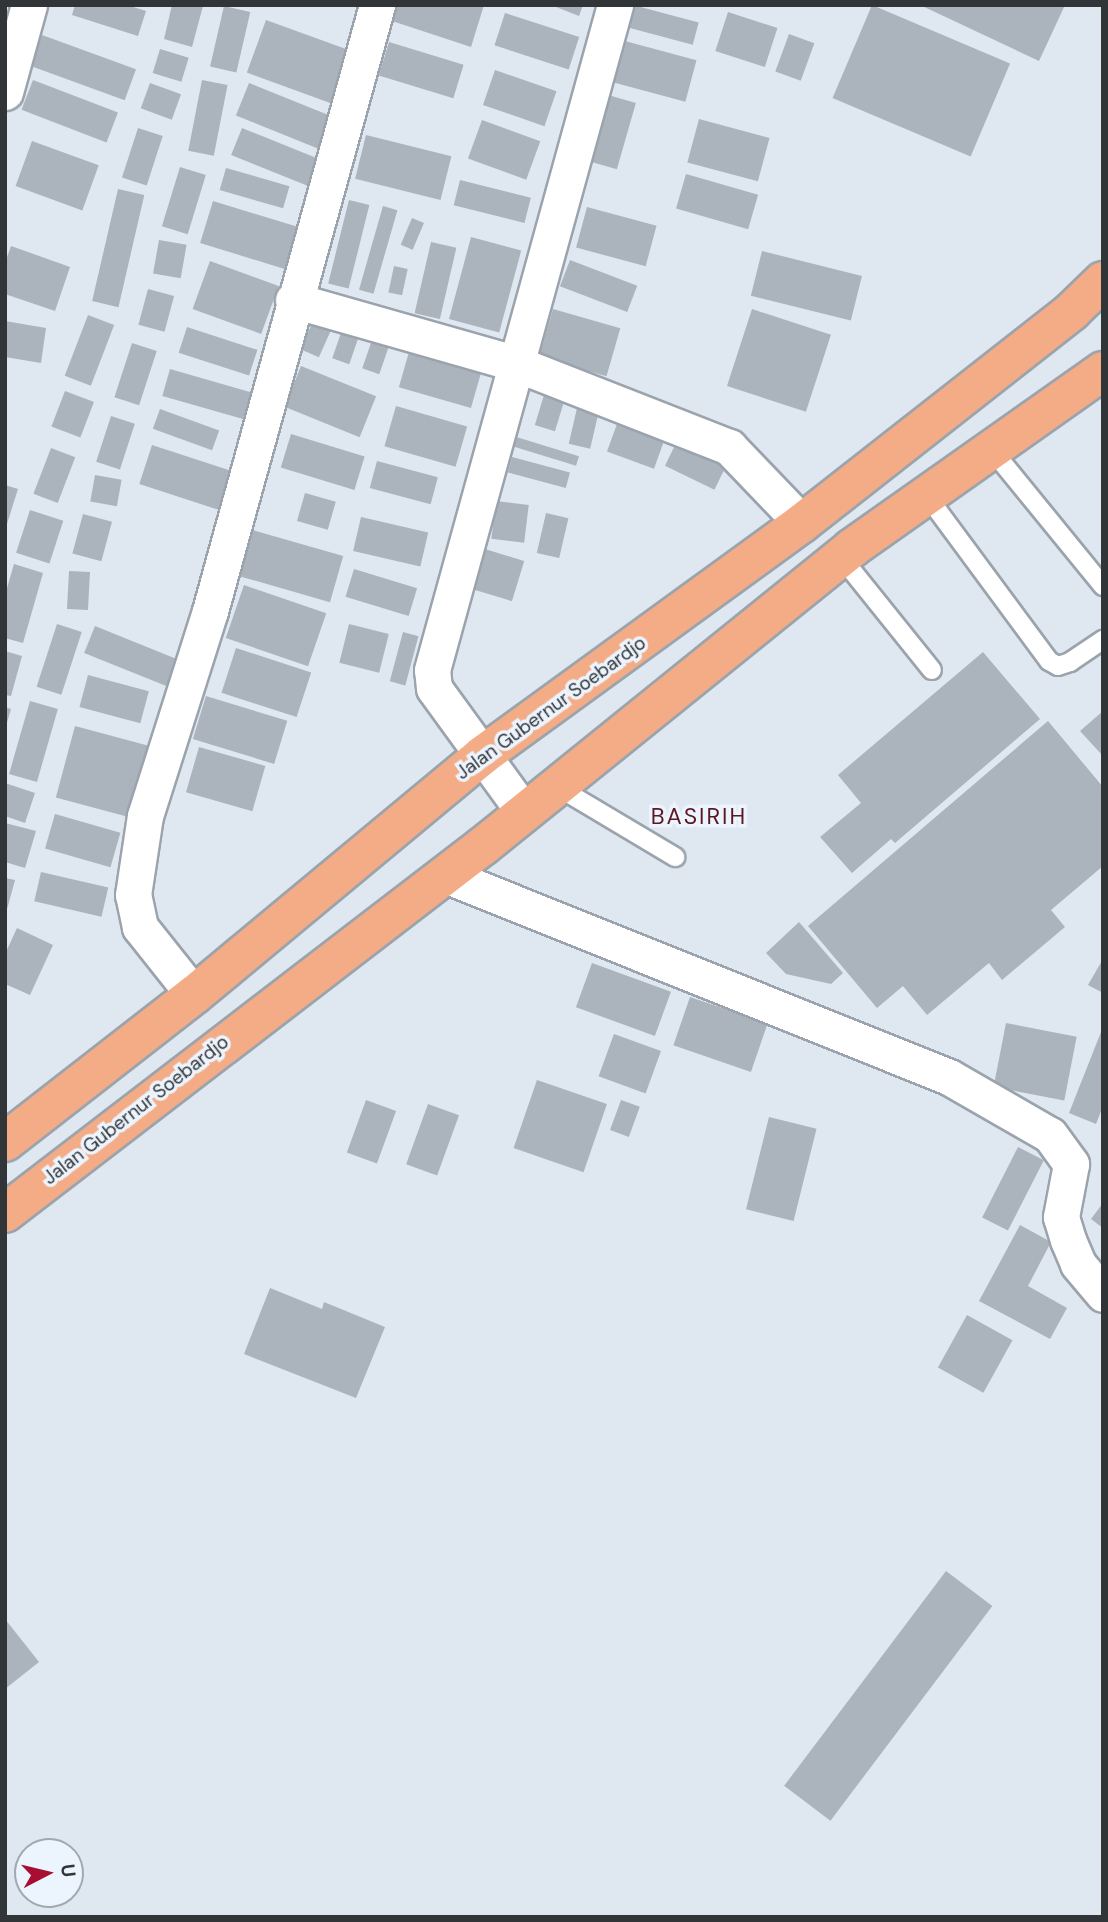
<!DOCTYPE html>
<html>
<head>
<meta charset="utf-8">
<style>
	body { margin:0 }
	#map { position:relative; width:1108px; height:1922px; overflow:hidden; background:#dfe7f1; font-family:"DM Sans",sans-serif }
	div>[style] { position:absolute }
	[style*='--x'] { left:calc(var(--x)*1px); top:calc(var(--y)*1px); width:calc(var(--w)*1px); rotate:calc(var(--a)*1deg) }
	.building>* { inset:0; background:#abb3bd; transform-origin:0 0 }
	.roads { filter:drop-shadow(2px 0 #9ba3ac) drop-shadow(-2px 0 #9ba3ac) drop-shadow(0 2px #9ba3ac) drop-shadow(0 -2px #9ba3ac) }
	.service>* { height:18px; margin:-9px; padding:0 9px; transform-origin:9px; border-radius:9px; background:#fff }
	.minor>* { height:35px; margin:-17.5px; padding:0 17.5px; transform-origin:17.5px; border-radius:17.5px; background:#fff }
	.trunk>* { height:38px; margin:-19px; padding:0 19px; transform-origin:19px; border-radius:19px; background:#f3ac86 }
	span { translate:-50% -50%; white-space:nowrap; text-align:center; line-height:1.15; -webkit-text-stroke:7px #ecf4fe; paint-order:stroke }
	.street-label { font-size:19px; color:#313538 }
	.quarter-label { font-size:23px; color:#5c1720; letter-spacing:2px }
	.frame { position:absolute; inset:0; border:7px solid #313538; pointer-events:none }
	.north { position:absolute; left:14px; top:1838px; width:70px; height:70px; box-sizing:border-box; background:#ecf4fe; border:2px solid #a1a8af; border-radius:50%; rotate:83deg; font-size:19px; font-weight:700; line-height:28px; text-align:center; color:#313538 }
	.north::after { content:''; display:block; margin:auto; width:24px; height:32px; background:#a70e32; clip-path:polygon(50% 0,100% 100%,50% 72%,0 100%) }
</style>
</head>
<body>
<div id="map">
	<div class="building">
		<i style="clip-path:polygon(75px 5px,127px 5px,146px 11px,138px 36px,72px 15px)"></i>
		<i style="clip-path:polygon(172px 5px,203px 6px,192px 47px,164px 39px)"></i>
		<i style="clip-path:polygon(394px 5px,484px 5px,471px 47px,389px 20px)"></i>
		<i style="clip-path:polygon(551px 5px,583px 5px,579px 16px)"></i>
		<i style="left:633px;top:5px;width:68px;height:23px;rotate:15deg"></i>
		<i style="left:872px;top:5px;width:150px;height:101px;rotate:23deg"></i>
		<i style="clip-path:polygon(920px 5px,1065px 5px,1039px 61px)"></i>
		<i style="left:224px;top:6px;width:27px;height:62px;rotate:13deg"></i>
		<i style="left:728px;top:12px;width:52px;height:41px;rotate:18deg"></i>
		<i style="left:505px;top:13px;width:78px;height:34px;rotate:18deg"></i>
		<i style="left:266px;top:20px;width:99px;height:56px;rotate:20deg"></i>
		<i style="left:789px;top:34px;width:27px;height:40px;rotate:20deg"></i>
		<i style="left:42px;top:35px;width:100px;height:33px;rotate:20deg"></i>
		<i style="left:625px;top:41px;width:74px;height:43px;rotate:15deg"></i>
		<i style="left:389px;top:42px;width:78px;height:35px;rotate:17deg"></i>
		<i style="left:160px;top:49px;width:30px;height:25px;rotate:17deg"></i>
		<i style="left:495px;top:70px;width:65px;height:37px;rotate:19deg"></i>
		<i style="left:33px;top:80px;width:91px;height:32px;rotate:21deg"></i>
		<i style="left:202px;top:80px;width:26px;height:72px;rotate:11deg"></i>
		<i style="left:150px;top:83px;width:33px;height:27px;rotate:20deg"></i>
		<i style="left:249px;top:83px;width:93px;height:35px;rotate:22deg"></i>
		<i style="left:608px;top:95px;width:29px;height:69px;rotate:16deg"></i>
		<i style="left:699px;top:119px;width:73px;height:45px;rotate:15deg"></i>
		<i style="left:482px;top:120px;width:62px;height:41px;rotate:20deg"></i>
		<i style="left:138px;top:128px;width:26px;height:52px;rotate:18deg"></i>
		<i style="left:242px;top:128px;width:87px;height:29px;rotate:22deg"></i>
		<i style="left:366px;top:135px;width:88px;height:45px;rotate:14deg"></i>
		<i style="left:32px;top:141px;width:71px;height:48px;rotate:20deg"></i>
		<i style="left:180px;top:167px;width:27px;height:62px;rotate:17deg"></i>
		<i style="left:226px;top:168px;width:66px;height:23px;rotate:16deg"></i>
		<i style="left:686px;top:174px;width:75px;height:36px;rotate:16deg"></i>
		<i style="left:460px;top:180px;width:73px;height:26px;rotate:14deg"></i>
		<i style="left:118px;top:189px;width:27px;height:115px;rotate:13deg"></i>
		<i style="left:349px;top:200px;width:21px;height:86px;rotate:14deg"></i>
		<i style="left:213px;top:201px;width:90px;height:44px;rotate:17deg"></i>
		<i style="left:383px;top:206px;width:15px;height:87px;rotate:16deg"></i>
		<i style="left:587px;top:207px;width:72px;height:42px;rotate:15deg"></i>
		<i style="left:412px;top:218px;width:13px;height:29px;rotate:23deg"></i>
		<i style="left:471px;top:237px;width:52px;height:85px;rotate:15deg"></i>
		<i style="left:159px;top:240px;width:28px;height:34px;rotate:10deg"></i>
		<i style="left:431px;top:242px;width:26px;height:73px;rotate:13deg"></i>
		<i style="clip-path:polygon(11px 246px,70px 267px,55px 311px,5px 294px,5px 263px)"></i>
		<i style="left:762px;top:251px;width:103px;height:46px;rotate:14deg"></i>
		<i style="left:570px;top:260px;width:72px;height:28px;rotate:21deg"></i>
		<i style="left:210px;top:261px;width:73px;height:51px;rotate:20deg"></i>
		<i style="left:394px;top:266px;width:14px;height:27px;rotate:12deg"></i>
		<i style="left:148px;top:289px;width:27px;height:37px;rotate:15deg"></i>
		<i style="left:553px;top:309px;width:70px;height:50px;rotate:16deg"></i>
		<i style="left:752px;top:309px;width:83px;height:81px;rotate:18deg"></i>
		<i style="left:88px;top:315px;width:28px;height:65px;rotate:21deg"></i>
		<i style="left:314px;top:319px;width:20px;height:33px;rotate:24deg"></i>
		<i style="clip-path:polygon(5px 321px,46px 328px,41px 363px,5px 357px)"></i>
		<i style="left:187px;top:327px;width:74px;height:27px;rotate:18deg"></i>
		<i style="left:342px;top:330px;width:18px;height:30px;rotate:19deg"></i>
		<i style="left:372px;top:340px;width:18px;height:30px;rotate:19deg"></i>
		<i style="left:132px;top:343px;width:26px;height:57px;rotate:18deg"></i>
		<i style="left:411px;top:345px;width:75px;height:44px;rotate:16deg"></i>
		<i style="left:301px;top:366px;width:81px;height:44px;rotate:22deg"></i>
		<i style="left:170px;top:369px;width:84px;height:28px;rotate:16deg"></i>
		<i style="left:548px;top:382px;width:21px;height:45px;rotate:17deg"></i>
		<i style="left:65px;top:391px;width:31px;height:38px;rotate:21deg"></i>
		<i style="left:580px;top:395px;width:22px;height:50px;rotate:13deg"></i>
		<i style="left:396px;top:406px;width:74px;height:42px;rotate:16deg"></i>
		<i style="left:160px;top:409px;width:63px;height:21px;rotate:20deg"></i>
		<i style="left:621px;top:413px;width:50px;height:41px;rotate:20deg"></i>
		<i style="left:111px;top:416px;width:25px;height:48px;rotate:18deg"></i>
		<i style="left:291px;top:434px;width:77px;height:35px;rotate:17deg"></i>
		<i style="left:513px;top:436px;width:69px;height:10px;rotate:17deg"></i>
		<i style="left:679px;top:437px;width:55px;height:32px;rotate:26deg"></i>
		<i style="left:152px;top:445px;width:83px;height:41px;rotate:18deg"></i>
		<i style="left:51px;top:448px;width:26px;height:49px;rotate:21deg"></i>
		<i style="left:512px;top:457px;width:60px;height:16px;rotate:15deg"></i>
		<i style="left:377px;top:461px;width:63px;height:28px;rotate:15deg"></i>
		<i style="left:95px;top:475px;width:27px;height:27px;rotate:10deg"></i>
		<i style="clip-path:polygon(5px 485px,18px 489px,6px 527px,5px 527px)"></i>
		<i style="left:305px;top:493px;width:32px;height:29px;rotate:16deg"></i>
		<i style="left:496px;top:501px;width:33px;height:38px;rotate:7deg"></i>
		<i style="left:30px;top:510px;width:35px;height:45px;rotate:18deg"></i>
		<i style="left:546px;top:513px;width:23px;height:41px;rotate:13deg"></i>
		<i style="left:83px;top:514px;width:30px;height:41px;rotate:15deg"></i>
		<i style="left:361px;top:517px;width:69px;height:35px;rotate:13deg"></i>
		<i style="left:249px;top:529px;width:98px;height:48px;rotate:16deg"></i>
		<i style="left:485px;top:549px;width:41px;height:42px;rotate:17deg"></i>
		<i style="clip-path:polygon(14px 564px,43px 573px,23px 643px,5px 638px,5px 595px)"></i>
		<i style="left:354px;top:569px;width:66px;height:29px;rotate:17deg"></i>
		<i style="left:69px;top:571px;width:21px;height:38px;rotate:3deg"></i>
		<i style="left:244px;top:585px;width:87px;height:56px;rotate:19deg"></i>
		<i style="left:57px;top:624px;width:26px;height:66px;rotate:18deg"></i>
		<i style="left:349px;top:624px;width:41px;height:40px;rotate:14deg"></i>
		<i style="left:95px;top:626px;width:96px;height:29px;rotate:22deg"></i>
		<i style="left:403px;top:632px;width:16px;height:51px;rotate:15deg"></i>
		<i style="left:236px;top:648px;width:79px;height:47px;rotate:18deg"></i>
		<i style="clip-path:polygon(5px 651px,22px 656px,11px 696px,5px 695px)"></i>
		<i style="clip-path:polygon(983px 652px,1040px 719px,895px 843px,891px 839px,852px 873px,820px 837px,861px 803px,838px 775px)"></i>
		<i style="left:88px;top:675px;width:63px;height:33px;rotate:15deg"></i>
		<i style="left:206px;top:696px;width:85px;height:45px;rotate:17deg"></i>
		<i style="left:30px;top:701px;width:29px;height:76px;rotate:16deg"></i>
		<i style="clip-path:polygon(5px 707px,11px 709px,6px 726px,5px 726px)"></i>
		<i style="clip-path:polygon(1103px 711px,1103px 756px,1080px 731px)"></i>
		<i style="clip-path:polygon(1048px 721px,1103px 787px,1103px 866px,1051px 910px,1065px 927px,1002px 980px,989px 963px,927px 1015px,903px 986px,877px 1008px,808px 926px)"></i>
		<i style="left:75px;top:726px;width:80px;height:74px;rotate:15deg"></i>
		<i style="left:199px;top:747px;width:69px;height:47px;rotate:16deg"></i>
		<i style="clip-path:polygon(5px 783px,35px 793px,25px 823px,5px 816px)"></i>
		<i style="left:55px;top:814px;width:68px;height:36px;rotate:16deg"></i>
		<i style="clip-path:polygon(5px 823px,36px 831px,25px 868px,5px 862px)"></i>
		<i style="left:41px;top:872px;width:69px;height:30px;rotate:13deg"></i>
		<i style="clip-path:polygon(5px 878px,15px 880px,6px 913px,5px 913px)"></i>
		<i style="clip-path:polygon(799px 922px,843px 973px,831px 984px,786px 974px,766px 953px)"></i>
		<i style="clip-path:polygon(17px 928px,53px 945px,30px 995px,5px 984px,5px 954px)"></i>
		<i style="clip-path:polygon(1103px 959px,1103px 993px,1088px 985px)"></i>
		<i style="left:592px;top:963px;width:84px;height:47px;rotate:20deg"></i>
		<i style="left:690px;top:997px;width:82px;height:51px;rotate:19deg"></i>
		<i style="left:1006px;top:1023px;width:72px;height:65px;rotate:11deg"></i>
		<i style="clip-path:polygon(1103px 1027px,1103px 1106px,1096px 1124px,1069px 1113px)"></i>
		<i style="left:614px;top:1034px;width:50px;height:45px;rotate:20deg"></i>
		<i style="left:537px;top:1080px;width:74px;height:72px;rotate:19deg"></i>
		<i style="left:366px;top:1100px;width:32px;height:56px;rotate:20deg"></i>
		<i style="left:621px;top:1100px;width:20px;height:32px;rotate:20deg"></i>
		<i style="left:428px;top:1104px;width:33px;height:64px;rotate:20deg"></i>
		<i style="left:769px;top:1117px;width:49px;height:95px;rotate:14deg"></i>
		<i style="left:1018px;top:1147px;width:29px;height:79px;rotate:27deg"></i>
		<i style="clip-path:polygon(1103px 1203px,1103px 1228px,1091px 1219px)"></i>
		<i style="clip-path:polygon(1020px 1225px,1051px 1242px,1028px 1286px,1067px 1308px,1050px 1339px,979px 1301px)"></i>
		<i style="clip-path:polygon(270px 1288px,322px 1309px,324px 1302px,385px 1327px,356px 1398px,244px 1354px)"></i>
		<i style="left:967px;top:1315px;width:52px;height:60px;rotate:29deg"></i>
		<i style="left:946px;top:1571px;width:58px;height:269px;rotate:37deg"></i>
		<i style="clip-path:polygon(5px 1619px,39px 1662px,5px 1689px)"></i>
	</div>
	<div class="roads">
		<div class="service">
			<i style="--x:992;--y:450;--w:176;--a:50.8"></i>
			<i style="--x:927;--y:496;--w:205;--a:53.5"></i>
			<i style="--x:1049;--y:661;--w:10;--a:29"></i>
			<i style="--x:1058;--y:666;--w:13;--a:-18"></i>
			<i style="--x:1070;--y:662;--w:40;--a:-34"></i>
			<i style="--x:841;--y:557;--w:145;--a:51.2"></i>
			<i style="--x:556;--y:786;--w:139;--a:30.8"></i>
		</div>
		<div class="minor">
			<i style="--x:5;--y:92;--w:90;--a:-74.6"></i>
			<i style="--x:293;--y:300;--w:233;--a:15.9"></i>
			<i style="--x:517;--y:364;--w:228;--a:21.4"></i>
			<i style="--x:729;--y:447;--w:105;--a:46.2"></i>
			<i style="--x:524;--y:812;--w:153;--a:-126"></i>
			<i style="--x:434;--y:688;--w:18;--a:-96"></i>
			<i style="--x:432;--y:670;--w:690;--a:-74.61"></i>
			<i style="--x:445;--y:875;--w:543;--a:21.84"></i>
			<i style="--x:949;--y:1077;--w:116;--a:29.9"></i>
			<i style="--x:1050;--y:1135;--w:36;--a:54"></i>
			<i style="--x:1071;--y:1164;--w:54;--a:100.7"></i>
			<i style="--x:1061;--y:1217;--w:24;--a:73"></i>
			<i style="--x:1068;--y:1240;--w:26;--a:67"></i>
			<i style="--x:1078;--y:1264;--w:39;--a:50"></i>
			<i style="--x:194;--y:995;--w:87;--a:-128.5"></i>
			<i style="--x:140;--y:927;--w:33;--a:-102"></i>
			<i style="--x:133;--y:895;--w:80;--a:-81.4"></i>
			<i style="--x:145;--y:816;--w:215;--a:-72.4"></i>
			<i style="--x:210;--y:611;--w:629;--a:-74.59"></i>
		</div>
		<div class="trunk">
			<i style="--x:5;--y:1142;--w:239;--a:-37.9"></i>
			<i style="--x:194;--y:995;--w:376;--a:-39.7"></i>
			<i style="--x:483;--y:755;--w:394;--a:-36"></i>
			<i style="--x:802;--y:523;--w:343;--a:-38.1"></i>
			<i style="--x:1072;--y:311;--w:43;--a:-44.1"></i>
			<i style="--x:5;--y:1213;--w:603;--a:-37.52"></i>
			<i style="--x:483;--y:846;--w:474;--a:-38.9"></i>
			<i style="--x:852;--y:548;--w:307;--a:-35.2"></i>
		</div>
	</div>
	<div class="street-label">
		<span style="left:551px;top:708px;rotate:-36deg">Jalan Gubernur Soebardjo</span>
		<span style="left:136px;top:1110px;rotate:-38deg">Jalan Gubernur Soebardjo</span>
	</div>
	<div class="quarter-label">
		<span style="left:699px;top:816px">BASIRIH</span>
	</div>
	<div class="frame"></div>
	<div class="north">U</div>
</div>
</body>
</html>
